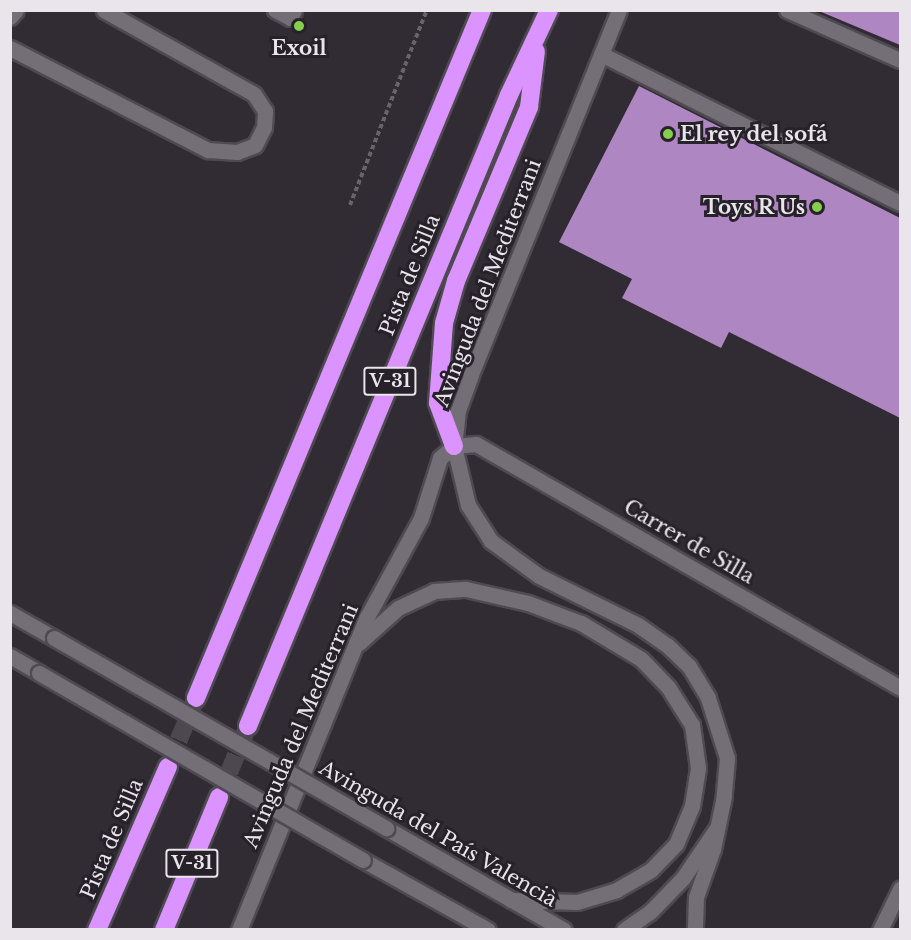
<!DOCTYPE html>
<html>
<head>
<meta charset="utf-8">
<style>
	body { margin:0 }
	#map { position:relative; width:911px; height:940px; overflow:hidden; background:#312c34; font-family:"Libre Baskerville",serif }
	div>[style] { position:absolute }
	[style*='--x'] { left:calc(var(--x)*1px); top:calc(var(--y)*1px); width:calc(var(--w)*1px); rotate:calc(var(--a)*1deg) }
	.building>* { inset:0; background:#ae86c2 }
	.highway-tunnel>* { height:18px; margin-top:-9px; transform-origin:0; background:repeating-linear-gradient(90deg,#4d484f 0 18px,transparent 0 27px) }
	.path>* { height:4px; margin-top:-2px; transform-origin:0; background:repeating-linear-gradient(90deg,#69646b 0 4.5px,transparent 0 7.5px) }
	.roads { filter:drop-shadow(2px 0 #4f4a52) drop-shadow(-2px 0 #4f4a52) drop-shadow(0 2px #4f4a52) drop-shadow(0 -2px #4f4a52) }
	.minor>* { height:15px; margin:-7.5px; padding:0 7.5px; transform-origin:7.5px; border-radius:7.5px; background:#746e77 }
	.highway>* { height:18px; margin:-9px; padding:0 9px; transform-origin:9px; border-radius:9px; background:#db93ff }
	.bridges { filter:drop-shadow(2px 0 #4f4a52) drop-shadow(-2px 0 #4f4a52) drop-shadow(0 2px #4f4a52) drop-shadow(0 -2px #4f4a52) }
	.minor-bridge>* { height:15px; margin:-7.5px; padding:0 7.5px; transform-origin:7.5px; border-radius:7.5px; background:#746e77 }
	.dots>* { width:16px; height:16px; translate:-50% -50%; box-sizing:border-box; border:3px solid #27222a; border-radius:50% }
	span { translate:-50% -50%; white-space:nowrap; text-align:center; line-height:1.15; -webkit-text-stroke:6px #27222a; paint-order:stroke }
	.shield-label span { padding:2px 4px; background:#27222a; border:2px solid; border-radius:4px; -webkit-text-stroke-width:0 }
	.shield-label { font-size:18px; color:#e9e5eb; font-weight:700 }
	.poi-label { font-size:20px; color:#e9e5eb; font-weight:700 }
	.left { translate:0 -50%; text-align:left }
	.right { translate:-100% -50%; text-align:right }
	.street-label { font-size:20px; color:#e9e5eb }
	.frame { position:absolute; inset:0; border:12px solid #e9e5eb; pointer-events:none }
</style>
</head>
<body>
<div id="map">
	<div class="building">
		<i style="clip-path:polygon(819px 10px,900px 10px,900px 45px,819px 11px)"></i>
		<i style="clip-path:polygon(639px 86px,900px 218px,900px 418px,729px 332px,721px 348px,622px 298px,632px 279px,559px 242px)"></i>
	</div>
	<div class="highway-tunnel">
		<i style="--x:168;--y:765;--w:72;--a:-67"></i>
		<i style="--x:219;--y:797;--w:77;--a:-67.8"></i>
	</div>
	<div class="path">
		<i style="--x:350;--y:205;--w:210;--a:-68.5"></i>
	</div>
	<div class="roads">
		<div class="minor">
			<i style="--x:275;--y:10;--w:17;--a:28"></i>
			<i style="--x:290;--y:18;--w:9;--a:-63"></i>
			<i style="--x:619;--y:10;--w:394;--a:112.1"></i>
			<i style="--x:471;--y:375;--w:37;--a:110"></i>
			<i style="--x:458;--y:410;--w:36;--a:96"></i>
			<i style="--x:454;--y:446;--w:61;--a:76.7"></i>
			<i style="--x:468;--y:505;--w:43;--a:57.4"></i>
			<i style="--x:491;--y:541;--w:59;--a:36.1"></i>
			<i style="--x:539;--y:576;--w:110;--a:26.3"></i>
			<i style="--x:638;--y:625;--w:35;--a:35"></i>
			<i style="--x:667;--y:645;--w:30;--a:44"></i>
			<i style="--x:689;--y:666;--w:37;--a:59"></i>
			<i style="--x:708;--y:698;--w:63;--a:72.4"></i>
			<i style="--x:727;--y:758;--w:38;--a:95"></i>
			<i style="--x:724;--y:796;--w:54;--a:101.7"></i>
			<i style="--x:713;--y:849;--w:51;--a:109.5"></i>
			<i style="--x:696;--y:897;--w:33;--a:92"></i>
			<i style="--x:787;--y:10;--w:124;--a:23.9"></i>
			<i style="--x:10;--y:17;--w:9;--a:-49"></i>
			<i style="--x:10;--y:48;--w:223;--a:27.3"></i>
			<i style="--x:208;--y:150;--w:29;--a:4"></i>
			<i style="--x:237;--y:152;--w:19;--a:-21"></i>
			<i style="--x:255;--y:145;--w:20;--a:-63"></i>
			<i style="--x:264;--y:127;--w:16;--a:-86"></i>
			<i style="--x:265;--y:111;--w:20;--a:-123"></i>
			<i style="--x:254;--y:94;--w:172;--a:-150.8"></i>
			<i style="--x:601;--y:54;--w:334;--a:26.5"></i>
			<i style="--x:454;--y:446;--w:22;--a:-5"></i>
			<i style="--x:476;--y:444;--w:489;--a:29.9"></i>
			<i style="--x:10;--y:613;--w:51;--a:29.6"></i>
			<i style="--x:359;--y:643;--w:52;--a:-41.9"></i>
			<i style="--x:398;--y:608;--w:40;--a:-25"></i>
			<i style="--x:434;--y:591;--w:32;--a:-4"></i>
			<i style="--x:466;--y:589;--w:64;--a:12.7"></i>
			<i style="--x:528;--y:603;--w:57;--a:20.7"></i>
			<i style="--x:581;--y:623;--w:70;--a:31"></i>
			<i style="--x:641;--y:659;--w:39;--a:46"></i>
			<i style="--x:668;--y:687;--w:45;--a:57.7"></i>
			<i style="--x:692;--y:725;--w:43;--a:82.1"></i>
			<i style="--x:698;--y:768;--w:38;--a:99"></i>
			<i style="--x:692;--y:806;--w:41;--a:112.8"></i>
			<i style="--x:676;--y:844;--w:36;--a:134"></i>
			<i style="--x:651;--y:870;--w:39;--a:150"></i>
			<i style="--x:617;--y:890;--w:42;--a:163.3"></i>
			<i style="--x:577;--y:902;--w:66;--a:-178.3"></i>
			<i style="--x:10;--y:656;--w:34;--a:30"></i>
			<i style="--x:386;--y:828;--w:205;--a:29.8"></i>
			<i style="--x:363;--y:860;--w:143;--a:29.2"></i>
			<i style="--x:239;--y:930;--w:338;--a:-67.8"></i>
			<i style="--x:367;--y:617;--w:113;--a:-61.4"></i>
			<i style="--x:421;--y:518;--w:63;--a:-72.4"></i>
			<i style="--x:440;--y:458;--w:18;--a:-41"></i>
			<i style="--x:624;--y:930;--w:32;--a:-35"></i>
			<i style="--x:650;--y:912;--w:47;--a:-45.9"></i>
			<i style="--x:683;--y:878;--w:59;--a:-56"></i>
			<i style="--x:880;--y:930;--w:46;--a:-64"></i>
		</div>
		<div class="highway">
			<i style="--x:454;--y:446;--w:46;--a:-110.4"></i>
			<i style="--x:438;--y:403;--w:80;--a:-85.7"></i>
			<i style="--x:444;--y:323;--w:44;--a:-74.1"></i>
			<i style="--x:456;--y:281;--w:189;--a:-67.2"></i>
			<i style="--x:529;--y:107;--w:56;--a:-82.9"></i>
			<i style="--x:196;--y:698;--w:745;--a:-67.43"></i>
			<i style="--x:248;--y:726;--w:683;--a:-67.53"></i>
			<i style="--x:509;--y:95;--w:94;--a:-64.8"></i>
			<i style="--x:97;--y:930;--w:178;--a:-66.5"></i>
			<i style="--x:164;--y:930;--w:144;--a:-67.5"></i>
		</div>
	</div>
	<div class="bridges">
		<div class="minor-bridge">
			<i style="--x:54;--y:638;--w:383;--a:29.8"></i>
			<i style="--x:39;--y:673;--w:374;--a:30"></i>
		</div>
	</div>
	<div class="dots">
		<i style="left:299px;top:26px;background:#86cf4c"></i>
		<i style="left:668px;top:134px;background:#86cf4c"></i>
		<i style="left:817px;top:207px;background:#86cf4c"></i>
	</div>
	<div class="shield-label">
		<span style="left:390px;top:381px">V-31</span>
		<span style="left:192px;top:863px">V-31</span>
	</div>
	<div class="poi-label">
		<span style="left:299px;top:48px">Exoil</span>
		<span class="left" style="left:680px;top:134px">El rey del sofá</span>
		<span class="right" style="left:805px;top:207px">Toys R Us</span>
	</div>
	<div class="street-label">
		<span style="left:410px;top:275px;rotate:-68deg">Pista de Silla</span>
		<span style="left:488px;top:283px;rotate:-69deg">Avinguda del Mediterrani</span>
		<span style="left:689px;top:542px;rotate:30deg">Carrer de Silla</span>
		<span style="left:301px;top:726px;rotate:-67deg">Avinguda del Mediterrani</span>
		<span style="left:438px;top:834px;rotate:30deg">Avinguda del País Valencià</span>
		<span style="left:112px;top:839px;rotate:-67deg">Pista de Silla</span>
	</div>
	<div class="frame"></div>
</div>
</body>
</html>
